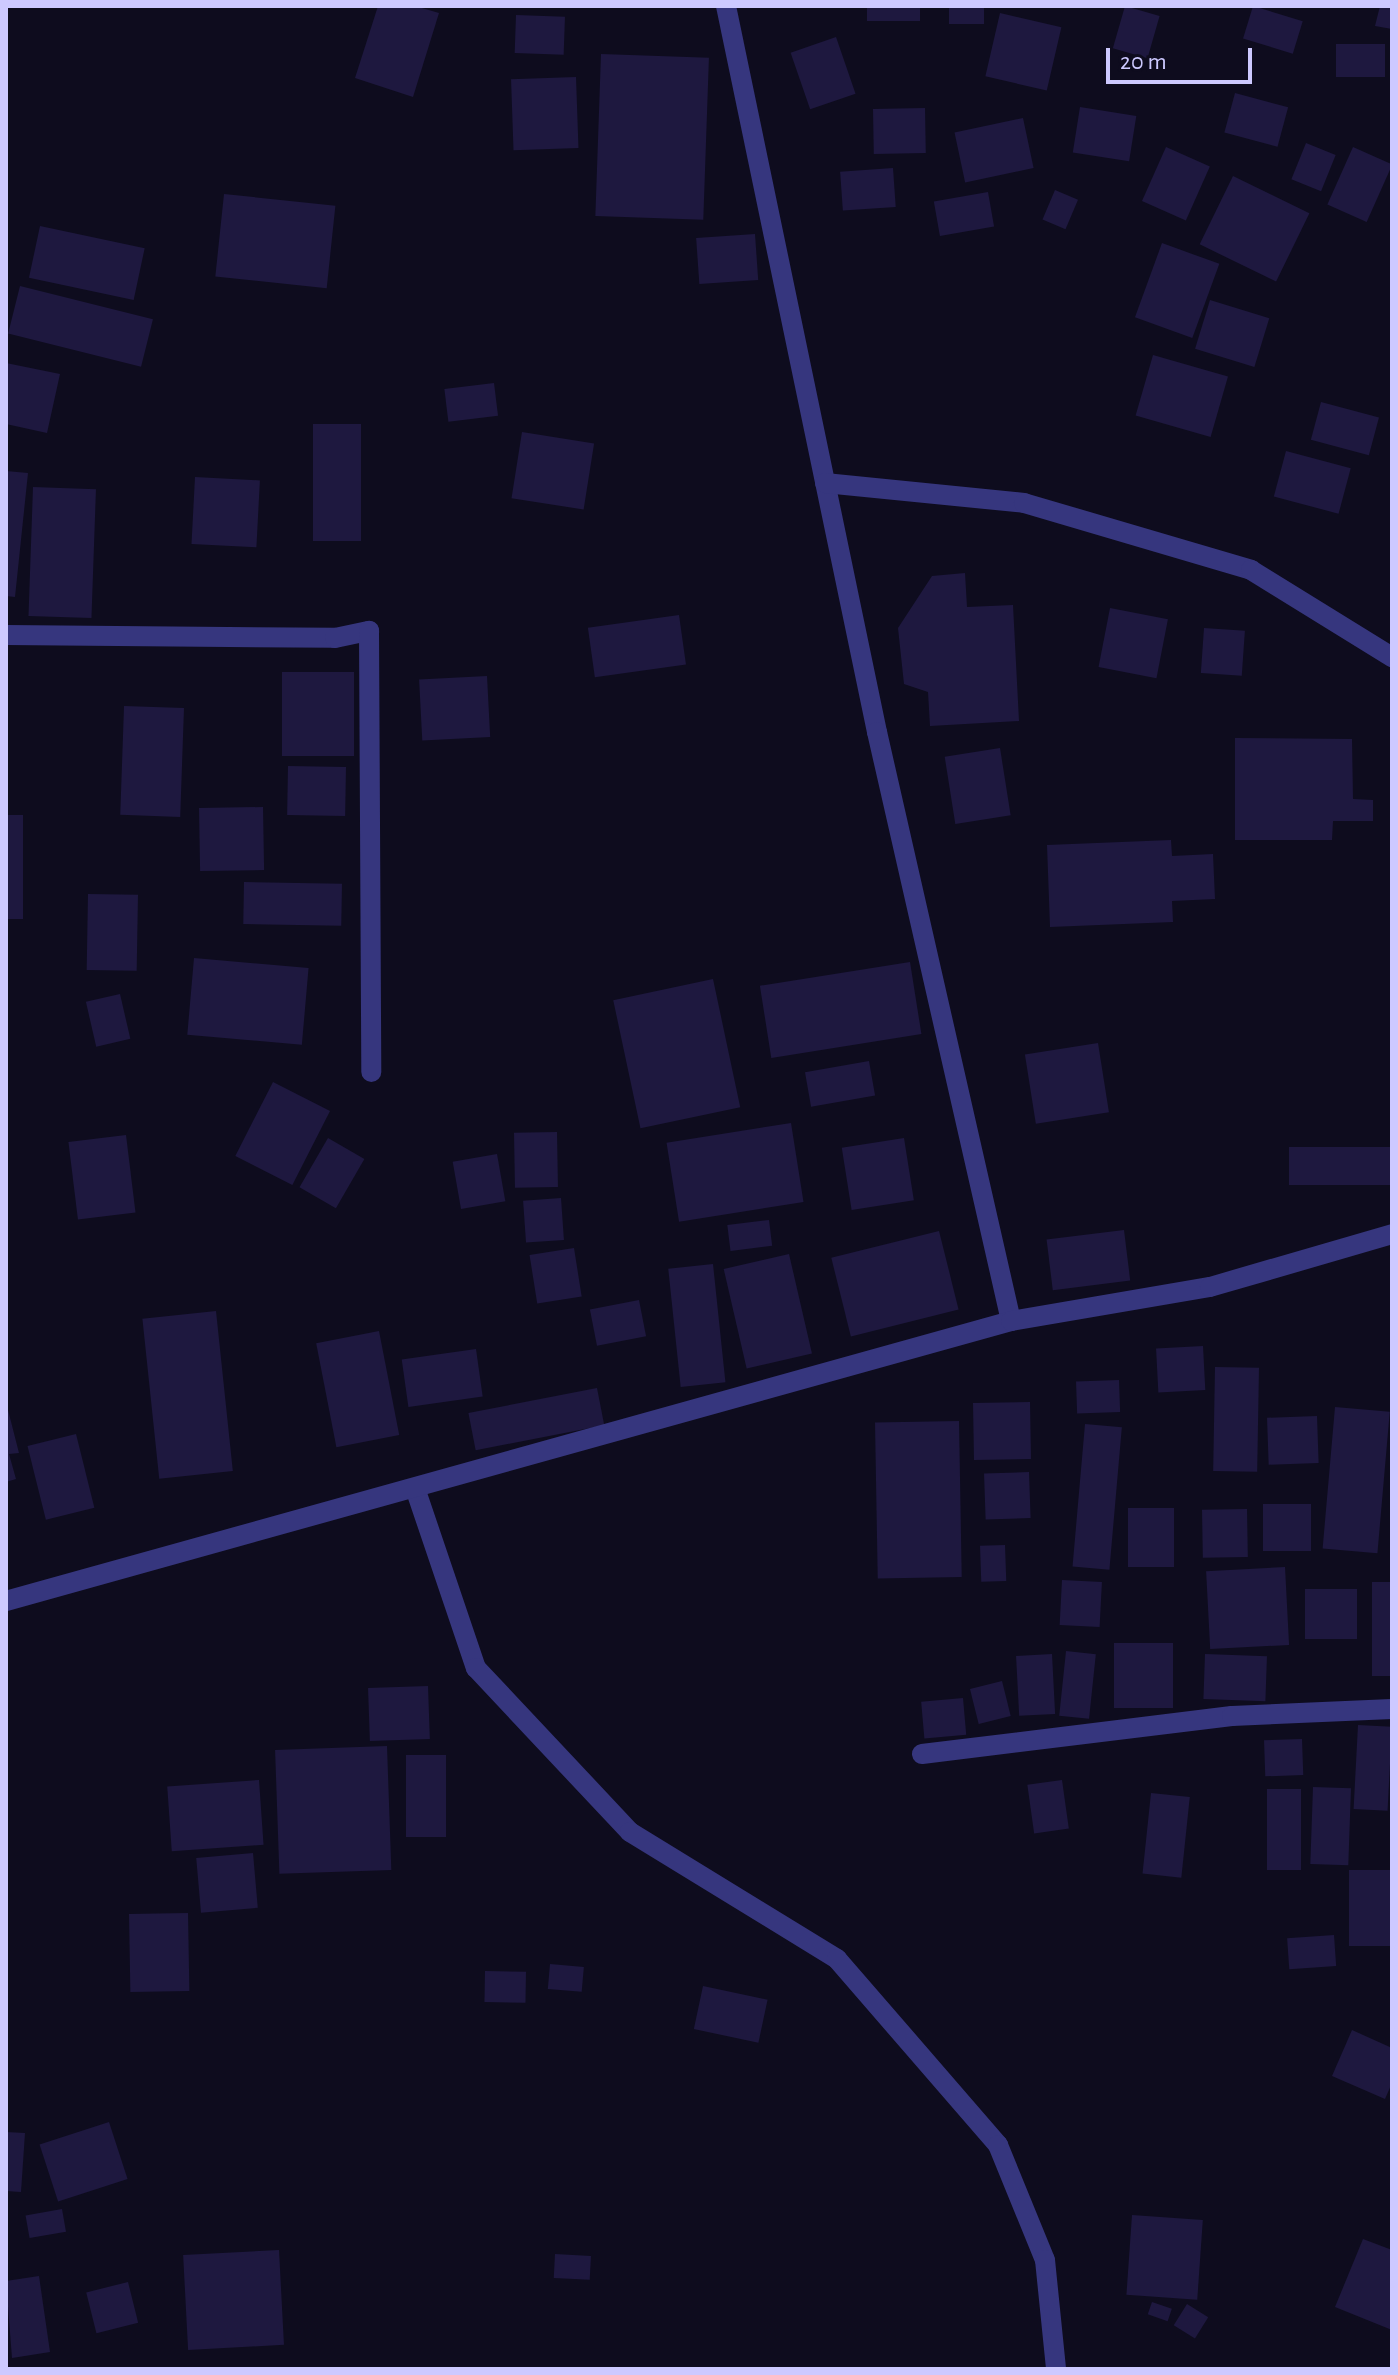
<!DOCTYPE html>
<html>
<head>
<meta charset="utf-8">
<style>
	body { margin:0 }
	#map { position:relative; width:1398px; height:2375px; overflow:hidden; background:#0e0c1e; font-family:"Alegreya Sans",sans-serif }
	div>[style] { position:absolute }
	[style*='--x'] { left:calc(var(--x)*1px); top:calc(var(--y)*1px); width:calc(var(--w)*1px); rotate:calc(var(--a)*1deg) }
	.building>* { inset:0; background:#1e183f; transform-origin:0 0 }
	.minor>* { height:20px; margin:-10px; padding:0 10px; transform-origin:10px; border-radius:10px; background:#36367e }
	span { translate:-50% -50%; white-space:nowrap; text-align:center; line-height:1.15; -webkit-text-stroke:6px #0e0c1e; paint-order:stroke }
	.frame { position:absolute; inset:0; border:8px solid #cdc9ff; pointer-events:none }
	.scale { position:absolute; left:1106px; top:48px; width:146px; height:36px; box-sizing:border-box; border:4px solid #cdc9ff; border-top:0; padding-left:10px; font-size:24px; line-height:28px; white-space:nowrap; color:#cdc9ff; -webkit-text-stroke:6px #0e0c1e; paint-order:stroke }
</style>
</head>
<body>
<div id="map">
	<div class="building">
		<i style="clip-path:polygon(378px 6px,415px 6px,439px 13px,413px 97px,355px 78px)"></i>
		<i style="left:867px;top:6px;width:53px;height:15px"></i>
		<i style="left:949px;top:6px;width:35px;height:18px"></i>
		<i style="left:1125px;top:6px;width:36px;height:44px;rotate:16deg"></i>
		<i style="left:1253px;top:6px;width:52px;height:34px;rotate:17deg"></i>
		<i style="clip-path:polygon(1380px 6px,1392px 6px,1392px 29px,1375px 26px)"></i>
		<i style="left:1000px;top:13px;width:63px;height:65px;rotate:13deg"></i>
		<i style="left:516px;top:15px;width:49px;height:38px;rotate:2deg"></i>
		<i style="left:836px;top:37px;width:60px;height:48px;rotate:71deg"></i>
		<i style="left:1336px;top:44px;width:49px;height:33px"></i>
		<i style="left:601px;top:54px;width:108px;height:162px;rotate:2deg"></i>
		<i style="left:576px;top:77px;width:71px;height:65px;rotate:88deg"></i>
		<i style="left:1235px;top:93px;width:55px;height:41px;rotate:15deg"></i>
		<i style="left:1080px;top:107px;width:57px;height:46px;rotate:9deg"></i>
		<i style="left:925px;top:108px;width:45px;height:52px;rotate:89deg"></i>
		<i style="left:1023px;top:118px;width:51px;height:70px;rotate:78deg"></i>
		<i style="left:1306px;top:143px;width:32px;height:39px;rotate:22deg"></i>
		<i style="left:1166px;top:147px;width:48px;height:59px;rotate:24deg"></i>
		<i style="left:1353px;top:147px;width:43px;height:63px;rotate:24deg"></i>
		<i style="left:893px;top:168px;width:39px;height:53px;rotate:86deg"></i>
		<i style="left:1233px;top:176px;width:85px;height:76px;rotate:26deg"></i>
		<i style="left:1055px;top:190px;width:25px;height:32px;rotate:23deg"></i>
		<i style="left:988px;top:192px;width:35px;height:55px;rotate:80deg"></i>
		<i style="left:224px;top:194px;width:112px;height:83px;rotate:6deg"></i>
		<i style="left:40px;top:226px;width:107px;height:53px;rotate:12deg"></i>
		<i style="left:755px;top:234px;width:46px;height:59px;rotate:86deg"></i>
		<i style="left:1162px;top:243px;width:61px;height:79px;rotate:20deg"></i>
		<i style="left:20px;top:286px;width:137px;height:49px;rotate:14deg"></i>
		<i style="left:1210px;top:300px;width:62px;height:51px;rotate:17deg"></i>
		<i style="left:1153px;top:355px;width:78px;height:63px;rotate:16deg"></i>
		<i style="clip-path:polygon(6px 363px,60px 374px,47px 433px,6px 424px)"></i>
		<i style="left:494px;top:383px;width:33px;height:50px;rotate:83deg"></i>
		<i style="left:1321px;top:402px;width:60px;height:39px;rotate:15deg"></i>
		<i style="left:313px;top:424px;width:48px;height:117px"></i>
		<i style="left:522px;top:432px;width:73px;height:67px;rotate:9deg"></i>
		<i style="left:1286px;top:451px;width:67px;height:47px;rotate:15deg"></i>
		<i style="clip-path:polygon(6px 471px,28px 473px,15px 597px,6px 596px)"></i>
		<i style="left:195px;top:477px;width:65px;height:67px;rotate:3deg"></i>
		<i style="left:33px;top:487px;width:63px;height:129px;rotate:2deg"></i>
		<i style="clip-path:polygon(965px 573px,967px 607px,1013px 605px,1019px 721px,930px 726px,928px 692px,904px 684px,898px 628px,932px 576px)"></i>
		<i style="left:1110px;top:608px;width:59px;height:60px;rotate:11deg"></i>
		<i style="left:679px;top:615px;width:50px;height:92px;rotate:82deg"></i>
		<i style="left:1204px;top:628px;width:41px;height:45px;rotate:4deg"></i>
		<i style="left:282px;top:672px;width:72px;height:84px"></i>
		<i style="left:487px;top:676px;width:61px;height:68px;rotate:87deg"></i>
		<i style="left:184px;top:708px;width:109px;height:60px;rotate:92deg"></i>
		<i style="clip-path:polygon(1235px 738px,1352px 739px,1353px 799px,1373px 800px,1373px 821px,1333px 821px,1332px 840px,1235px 840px)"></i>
		<i style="left:1000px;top:748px;width:68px;height:56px;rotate:81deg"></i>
		<i style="left:288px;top:766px;width:58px;height:49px;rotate:1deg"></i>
		<i style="left:263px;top:807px;width:63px;height:64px;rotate:89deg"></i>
		<i style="left:6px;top:815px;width:17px;height:104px"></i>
		<i style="clip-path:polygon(1171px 840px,1172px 856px,1213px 854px,1215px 899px,1172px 901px,1173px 922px,1050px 927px,1047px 845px)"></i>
		<i style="left:244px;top:882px;width:98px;height:42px;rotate:1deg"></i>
		<i style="left:88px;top:894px;width:50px;height:76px;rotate:1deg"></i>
		<i style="left:194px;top:958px;width:115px;height:77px;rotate:5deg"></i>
		<i style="left:910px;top:962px;width:73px;height:152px;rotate:81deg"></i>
		<i style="left:713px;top:979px;width:131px;height:102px;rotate:78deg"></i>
		<i style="left:120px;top:994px;width:46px;height:35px;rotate:77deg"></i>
		<i style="left:1098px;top:1043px;width:70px;height:74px;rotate:81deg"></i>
		<i style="left:869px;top:1061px;width:35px;height:65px;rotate:80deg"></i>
		<i style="left:273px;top:1082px;width:64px;height:83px;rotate:27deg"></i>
		<i style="left:791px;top:1123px;width:80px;height:126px;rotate:81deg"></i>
		<i style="left:557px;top:1132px;width:55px;height:43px;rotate:89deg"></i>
		<i style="left:126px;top:1135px;width:78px;height:58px;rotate:83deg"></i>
		<i style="left:328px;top:1138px;width:42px;height:57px;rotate:30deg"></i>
		<i style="left:904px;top:1138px;width:63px;height:63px;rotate:81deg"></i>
		<i style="left:1392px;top:1147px;width:38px;height:103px;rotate:90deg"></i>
		<i style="left:497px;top:1154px;width:48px;height:45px;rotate:80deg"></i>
		<i style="left:561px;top:1198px;width:42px;height:38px;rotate:86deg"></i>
		<i style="left:769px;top:1220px;width:26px;height:42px;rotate:83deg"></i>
		<i style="left:1124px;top:1230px;width:51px;height:78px;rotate:83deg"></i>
		<i style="left:939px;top:1231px;width:81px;height:111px;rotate:76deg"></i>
		<i style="left:574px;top:1248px;width:49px;height:45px;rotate:81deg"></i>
		<i style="left:789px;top:1254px;width:102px;height:67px;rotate:77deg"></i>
		<i style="left:713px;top:1264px;width:119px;height:45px;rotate:84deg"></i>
		<i style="left:639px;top:1300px;width:37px;height:50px;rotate:79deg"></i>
		<i style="left:216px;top:1311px;width:161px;height:74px;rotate:84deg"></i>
		<i style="left:379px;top:1331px;width:106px;height:64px;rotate:79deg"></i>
		<i style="left:1203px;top:1346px;width:44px;height:47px;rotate:87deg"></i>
		<i style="left:476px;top:1349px;width:48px;height:75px;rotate:82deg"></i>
		<i style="left:1215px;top:1367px;width:44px;height:104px;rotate:1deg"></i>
		<i style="left:1119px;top:1380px;width:32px;height:43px;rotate:88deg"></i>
		<i style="left:597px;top:1388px;width:38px;height:131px;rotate:79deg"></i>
		<i style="left:1030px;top:1402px;width:57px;height:57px;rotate:89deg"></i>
		<i style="clip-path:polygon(7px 1406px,19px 1453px,9px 1454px,16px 1479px,6px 1482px)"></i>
		<i style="left:1335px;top:1407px;width:55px;height:142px;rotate:5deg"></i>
		<i style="left:1317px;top:1416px;width:47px;height:50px;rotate:88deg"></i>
		<i style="left:959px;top:1421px;width:156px;height:84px;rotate:89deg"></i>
		<i style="left:1085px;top:1424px;width:37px;height:143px;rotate:5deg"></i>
		<i style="left:76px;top:1434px;width:76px;height:50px;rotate:76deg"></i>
		<i style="left:1029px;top:1472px;width:46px;height:45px;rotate:88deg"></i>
		<i style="left:1263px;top:1504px;width:48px;height:47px"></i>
		<i style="left:1174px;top:1508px;width:59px;height:46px;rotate:90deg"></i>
		<i style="left:1247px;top:1509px;width:48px;height:45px;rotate:89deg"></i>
		<i style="left:1005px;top:1545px;width:36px;height:25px;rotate:88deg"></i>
		<i style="left:1285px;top:1567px;width:78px;height:79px;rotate:87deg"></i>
		<i style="left:1062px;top:1580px;width:40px;height:45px;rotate:3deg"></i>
		<i style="left:1392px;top:1582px;width:94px;height:20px;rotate:90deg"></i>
		<i style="left:1305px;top:1589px;width:52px;height:50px"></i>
		<i style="left:1114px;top:1643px;width:59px;height:65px"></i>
		<i style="left:1066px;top:1651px;width:30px;height:65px;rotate:6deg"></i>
		<i style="left:1052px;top:1654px;width:60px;height:36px;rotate:87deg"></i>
		<i style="left:1205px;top:1654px;width:62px;height:45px;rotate:2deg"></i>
		<i style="left:1002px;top:1681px;width:36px;height:33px;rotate:76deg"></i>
		<i style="left:428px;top:1686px;width:53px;height:60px;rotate:88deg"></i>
		<i style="left:963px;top:1698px;width:37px;height:42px;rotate:85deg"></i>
		<i style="left:1358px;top:1725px;width:34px;height:84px;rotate:3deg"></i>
		<i style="left:1302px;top:1739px;width:36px;height:38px;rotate:88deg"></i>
		<i style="left:387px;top:1746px;width:124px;height:112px;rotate:88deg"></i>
		<i style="left:406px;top:1755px;width:40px;height:82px"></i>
		<i style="left:259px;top:1780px;width:65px;height:92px;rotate:86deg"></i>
		<i style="left:1062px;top:1780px;width:49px;height:35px;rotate:82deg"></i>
		<i style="left:1313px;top:1787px;width:38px;height:77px;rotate:2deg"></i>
		<i style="left:1267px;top:1789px;width:34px;height:81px"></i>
		<i style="left:1151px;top:1793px;width:39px;height:81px;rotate:6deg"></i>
		<i style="left:253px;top:1853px;width:55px;height:57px;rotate:85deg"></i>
		<i style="left:1392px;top:1870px;width:76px;height:43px;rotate:90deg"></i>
		<i style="left:188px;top:1913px;width:78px;height:59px;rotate:89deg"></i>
		<i style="left:1334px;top:1935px;width:31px;height:47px;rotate:86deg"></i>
		<i style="left:550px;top:1964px;width:34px;height:25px;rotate:5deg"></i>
		<i style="left:485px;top:1971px;width:41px;height:31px;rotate:1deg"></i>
		<i style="left:703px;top:1986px;width:66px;height:44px;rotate:12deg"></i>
		<i style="clip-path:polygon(1352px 2030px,1392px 2048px,1392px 2083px,1385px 2099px,1332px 2076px)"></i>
		<i style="left:109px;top:2122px;width:60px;height:73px;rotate:72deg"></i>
		<i style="clip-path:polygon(6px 2132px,25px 2133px,21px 2192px,6px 2191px)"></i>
		<i style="left:62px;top:2209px;width:23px;height:37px;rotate:80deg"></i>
		<i style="left:1132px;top:2215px;width:71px;height:80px;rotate:4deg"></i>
		<i style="clip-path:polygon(1363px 2239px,1392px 2250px,1392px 2330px,1335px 2307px)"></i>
		<i style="left:279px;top:2250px;width:95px;height:96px;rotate:87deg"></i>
		<i style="left:555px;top:2254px;width:36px;height:24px;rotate:3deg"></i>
		<i style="clip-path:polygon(39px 2276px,50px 2352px,12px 2358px,6px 2281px)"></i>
		<i style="left:128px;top:2282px;width:42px;height:43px;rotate:76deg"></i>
		<i style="left:1152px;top:2302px;width:21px;height:13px;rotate:19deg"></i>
		<i style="left:1187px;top:2304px;width:25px;height:25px;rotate:32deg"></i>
	</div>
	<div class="minor">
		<i style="--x:726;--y:6;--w:742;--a:78.25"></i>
		<i style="--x:877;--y:732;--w:604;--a:77.18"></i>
		<i style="--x:825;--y:483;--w:200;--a:5.7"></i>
		<i style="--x:1024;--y:503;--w:237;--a:16.4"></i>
		<i style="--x:1251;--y:570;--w:166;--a:31.7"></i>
		<i style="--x:6;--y:635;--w:329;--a:0.5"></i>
		<i style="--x:335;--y:638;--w:35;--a:-12"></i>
		<i style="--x:369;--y:631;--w:441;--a:89.7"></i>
		<i style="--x:415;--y:1488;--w:190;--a:71.3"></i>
		<i style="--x:476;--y:1668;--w:225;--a:46.8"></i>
		<i style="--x:630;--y:1832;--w:243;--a:31.5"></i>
		<i style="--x:837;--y:1959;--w:246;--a:49.1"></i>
		<i style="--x:998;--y:2145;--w:124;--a:67.8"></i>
		<i style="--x:1045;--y:2260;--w:110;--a:84.2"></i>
		<i style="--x:6;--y:1601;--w:1043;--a:-15.57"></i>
		<i style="--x:1011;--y:1321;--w:202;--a:-9.7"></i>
		<i style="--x:1210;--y:1287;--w:190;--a:-16.2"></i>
		<i style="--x:922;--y:1754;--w:312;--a:-7"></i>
		<i style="--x:1232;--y:1716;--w:160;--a:-2.5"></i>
	</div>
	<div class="frame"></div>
	<div class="scale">20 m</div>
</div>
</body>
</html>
